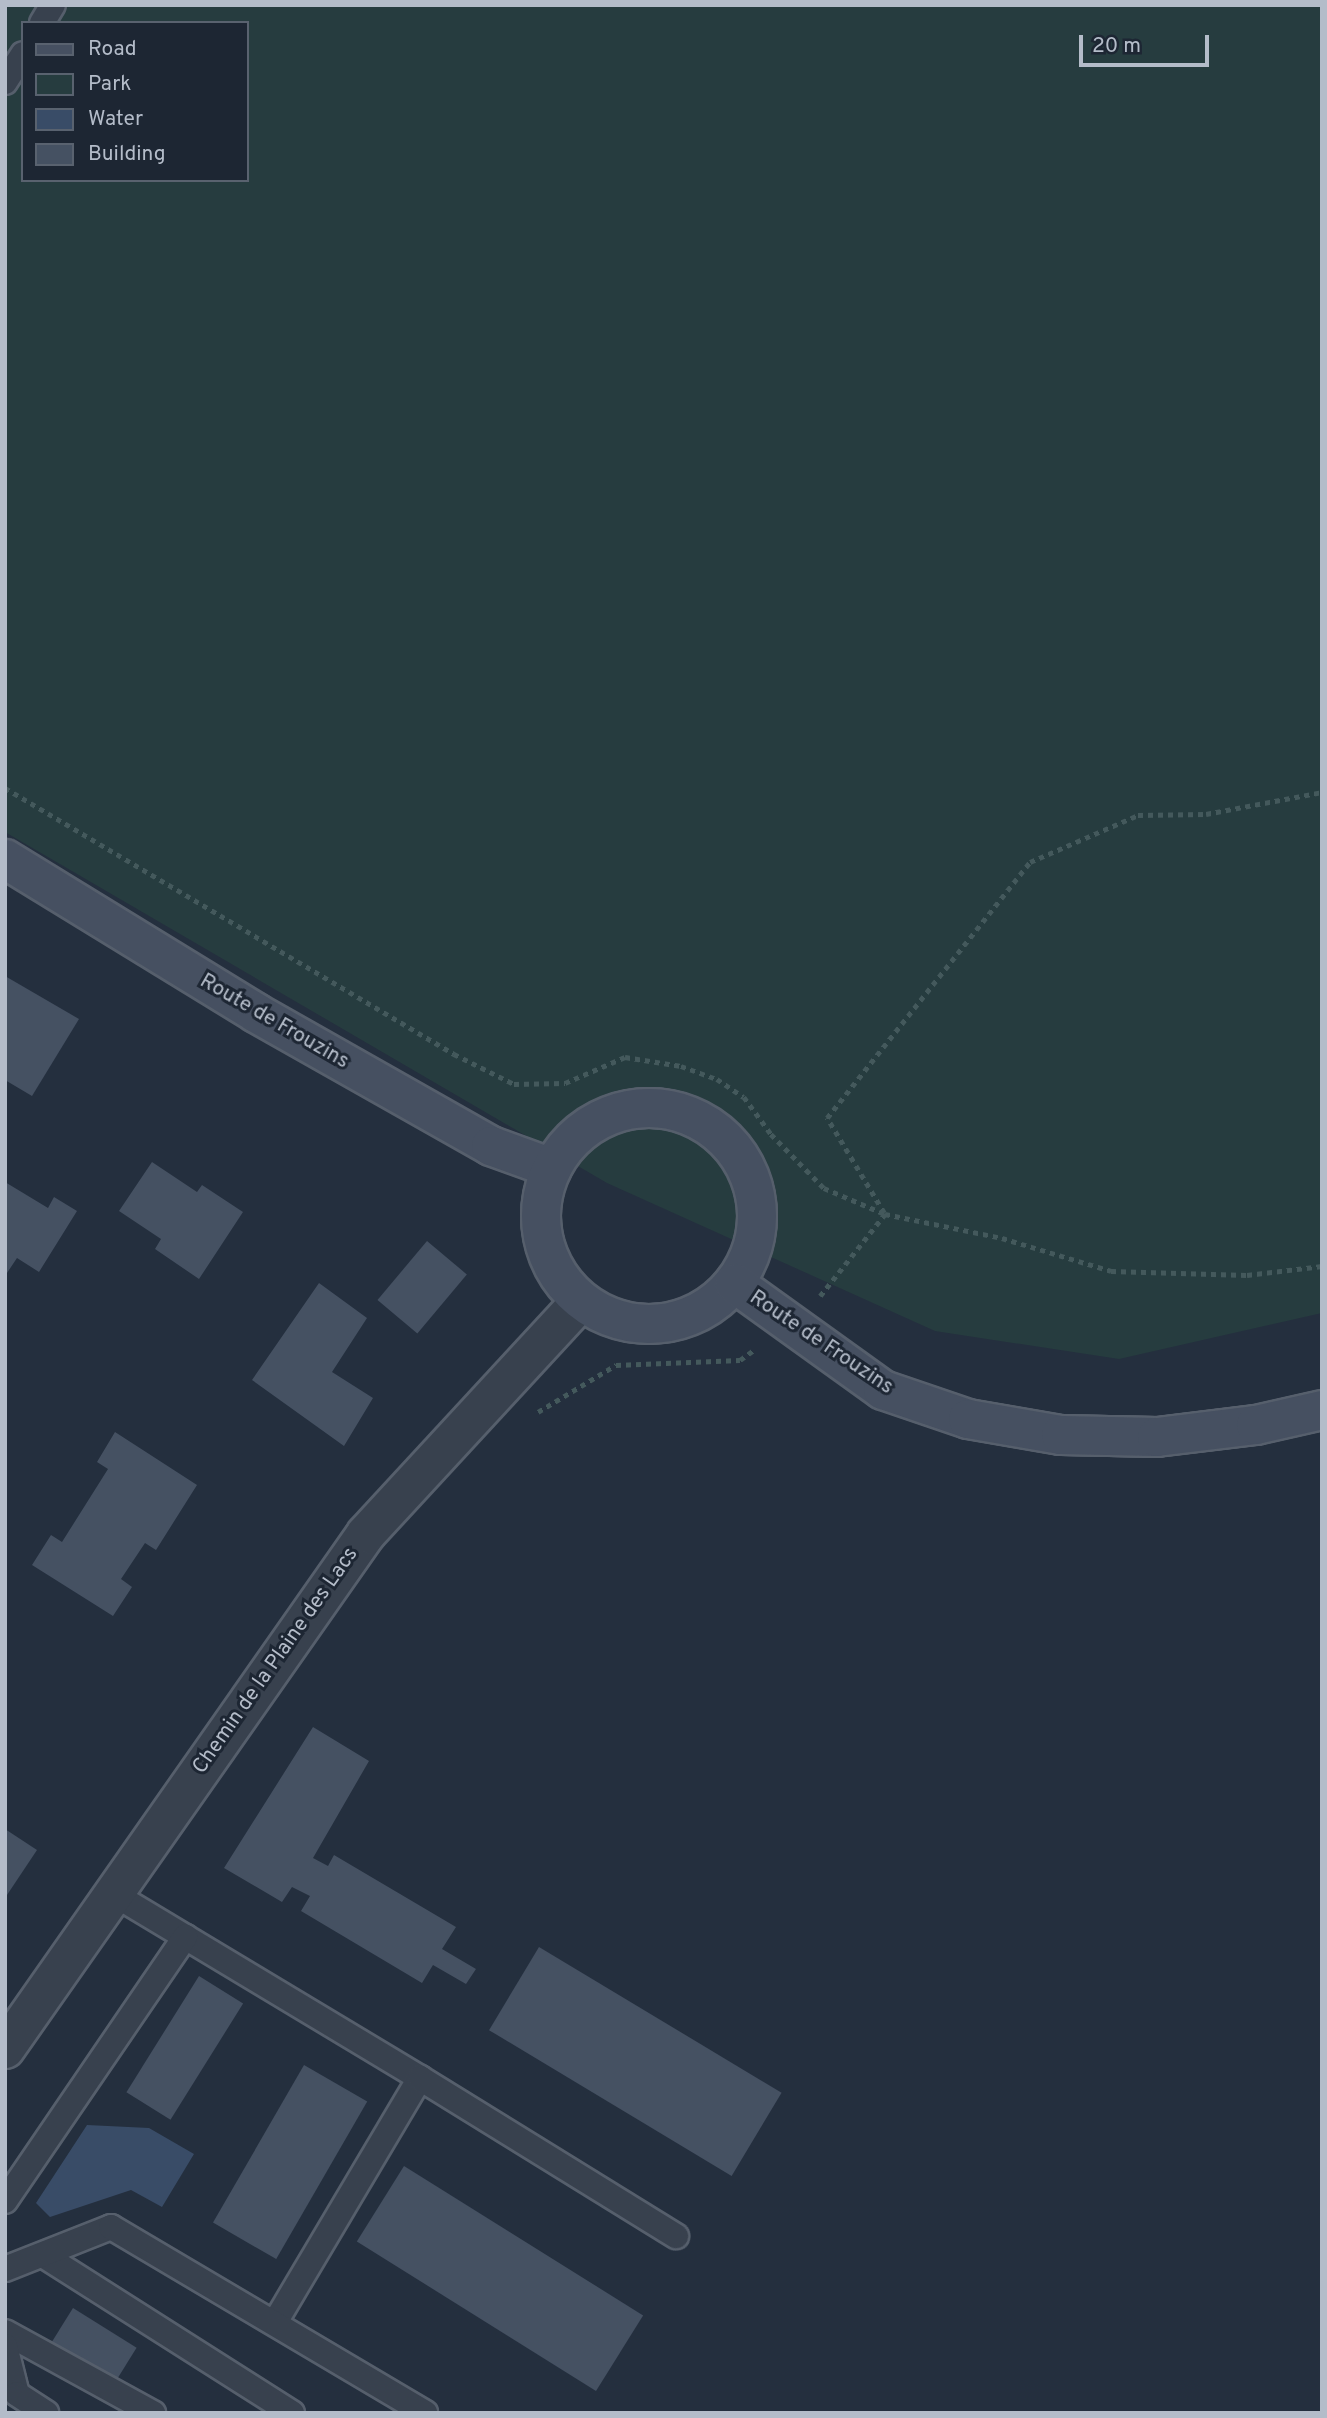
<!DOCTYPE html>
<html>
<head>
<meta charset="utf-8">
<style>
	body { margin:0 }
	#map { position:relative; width:1327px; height:2418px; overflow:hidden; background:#242f3e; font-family:Overpass,sans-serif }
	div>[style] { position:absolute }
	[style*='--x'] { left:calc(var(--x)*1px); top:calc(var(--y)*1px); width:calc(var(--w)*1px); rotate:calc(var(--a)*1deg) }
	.green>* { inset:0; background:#263c3f }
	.water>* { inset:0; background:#394c67 }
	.building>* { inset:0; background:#455162; transform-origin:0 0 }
	.path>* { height:4.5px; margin-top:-2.25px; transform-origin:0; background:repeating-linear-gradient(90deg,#44595c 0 5px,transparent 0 10px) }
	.roads { filter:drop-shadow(2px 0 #565f6c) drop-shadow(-2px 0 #565f6c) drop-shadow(0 2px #565f6c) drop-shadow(0 -2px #565f6c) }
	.service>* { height:24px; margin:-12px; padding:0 12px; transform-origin:12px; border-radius:12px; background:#38414e }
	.minor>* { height:38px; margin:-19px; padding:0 19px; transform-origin:19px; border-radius:19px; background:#38414e }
	.secondary>* { height:38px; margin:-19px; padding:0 19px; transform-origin:19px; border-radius:19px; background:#465061 }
	.secondary>.ring { margin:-19px; padding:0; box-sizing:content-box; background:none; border:38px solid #465061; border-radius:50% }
	span { translate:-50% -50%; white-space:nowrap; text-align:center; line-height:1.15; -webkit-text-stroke:6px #1d2633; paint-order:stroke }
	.street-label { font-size:21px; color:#b4bcc9 }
	.frame { position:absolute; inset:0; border:7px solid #b4bcc9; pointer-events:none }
	.legend { position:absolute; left:21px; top:21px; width:228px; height:161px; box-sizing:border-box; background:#1d2633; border:2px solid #59626f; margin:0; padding:9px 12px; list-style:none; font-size:21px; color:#b4bcc9 }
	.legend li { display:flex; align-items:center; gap:14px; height:35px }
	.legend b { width:35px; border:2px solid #59626f }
	.scale { position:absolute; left:1079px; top:35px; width:130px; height:32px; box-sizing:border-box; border:4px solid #b4bcc9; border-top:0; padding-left:9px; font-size:21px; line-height:24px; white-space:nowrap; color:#b4bcc9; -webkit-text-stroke:5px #1d2633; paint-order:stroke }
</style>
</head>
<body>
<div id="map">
	<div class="green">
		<i style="clip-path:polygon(evenodd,5px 5px,1322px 5px,1322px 1313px,1119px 1359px,935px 1331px,607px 1183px,5px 832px,5px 5px,23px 23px,247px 23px,247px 180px,23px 180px,23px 23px)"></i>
	</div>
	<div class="water">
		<i style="clip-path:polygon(87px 2125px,149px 2128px,194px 2154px,162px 2207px,131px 2190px,50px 2217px,36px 2203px)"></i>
	</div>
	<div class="building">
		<i style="clip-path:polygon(5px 976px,79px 1019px,32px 1096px,5px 1080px)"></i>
		<i style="clip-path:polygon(152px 1162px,197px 1192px,202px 1185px,243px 1212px,199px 1279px,155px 1249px,161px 1239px,119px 1211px)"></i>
		<i style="clip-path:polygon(5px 1182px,48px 1208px,54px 1197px,77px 1211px,39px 1272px,17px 1258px,5px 1276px)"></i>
		<i style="left:427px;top:1241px;width:52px;height:77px;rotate:40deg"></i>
		<i style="clip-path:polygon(319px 1283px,367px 1318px,332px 1372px,373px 1398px,344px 1446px,252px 1380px)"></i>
		<i style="clip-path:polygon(115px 1432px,197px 1485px,156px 1550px,145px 1543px,121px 1579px,132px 1587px,113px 1616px,32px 1565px,51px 1535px,62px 1542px,108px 1469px,97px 1462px)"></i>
		<i style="clip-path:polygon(313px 1727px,369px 1761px,313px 1858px,328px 1866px,334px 1855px,456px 1927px,442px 1949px,476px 1969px,466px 1984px,433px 1965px,422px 1983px,301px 1911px,310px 1896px,292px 1887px,282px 1902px,224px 1868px)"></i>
		<i style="clip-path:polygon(5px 1829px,37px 1850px,5px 1898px)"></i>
		<i style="left:539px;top:1947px;width:283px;height:97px;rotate:31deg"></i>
		<i style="left:199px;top:1976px;width:52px;height:137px;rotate:32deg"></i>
		<i style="left:304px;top:2065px;width:73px;height:182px;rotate:30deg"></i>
		<i style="left:404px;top:2166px;width:282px;height:89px;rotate:32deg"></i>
		<i style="left:73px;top:2308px;width:75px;height:40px;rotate:32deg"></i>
	</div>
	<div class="path">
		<i style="--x:5;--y:788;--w:522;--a:30.64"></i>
		<i style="--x:454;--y:1054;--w:67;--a:26.6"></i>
		<i style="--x:514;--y:1084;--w:51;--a:-1.1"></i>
		<i style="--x:565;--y:1083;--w:65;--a:-23.4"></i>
		<i style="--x:625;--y:1057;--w:57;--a:9.1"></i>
		<i style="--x:681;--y:1066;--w:38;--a:20"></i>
		<i style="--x:717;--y:1079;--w:32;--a:34"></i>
		<i style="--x:744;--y:1097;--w:46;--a:53.9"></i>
		<i style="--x:771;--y:1134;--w:76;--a:45.5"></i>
		<i style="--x:824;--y:1188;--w:66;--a:23.1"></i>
		<i style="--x:884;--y:1213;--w:111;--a:-121"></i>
		<i style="--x:827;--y:1118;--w:327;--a:-51.6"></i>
		<i style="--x:1030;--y:862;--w:118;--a:-23.5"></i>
		<i style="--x:1138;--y:815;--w:68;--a:-0.8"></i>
		<i style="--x:1206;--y:814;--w:118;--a:-10.7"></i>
		<i style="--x:820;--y:1296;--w:105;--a:-51.6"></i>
		<i style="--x:885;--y:1214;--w:119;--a:11.6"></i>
		<i style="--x:1002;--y:1238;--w:114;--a:16.8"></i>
		<i style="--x:1111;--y:1271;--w:136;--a:1.7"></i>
		<i style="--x:1247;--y:1275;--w:76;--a:-6.8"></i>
		<i style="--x:538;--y:1412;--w:91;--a:-31.1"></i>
		<i style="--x:616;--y:1365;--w:124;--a:-2.3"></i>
		<i style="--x:740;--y:1360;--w:17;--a:-36"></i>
	</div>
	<div class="roads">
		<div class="service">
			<i style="--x:42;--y:23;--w:21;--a:-59"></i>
			<i style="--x:5;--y:82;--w:33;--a:-57"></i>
			<i style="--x:112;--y:1893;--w:359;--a:31"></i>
			<i style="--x:420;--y:2078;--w:284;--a:120.7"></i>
			<i style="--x:420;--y:2078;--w:301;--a:31.7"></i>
			<i style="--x:5;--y:2201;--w:320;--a:-55.7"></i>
			<i style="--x:43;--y:2255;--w:295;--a:32.4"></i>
			<i style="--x:5;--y:2269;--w:114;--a:-21.6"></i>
			<i style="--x:111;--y:2227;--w:365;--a:30.6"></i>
			<i style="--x:5;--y:2332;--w:169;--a:28.7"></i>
			<i style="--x:5;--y:2346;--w:49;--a:76"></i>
			<i style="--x:17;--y:2394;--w:35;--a:33"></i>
		</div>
		<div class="minor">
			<i style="--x:5;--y:2049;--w:629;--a:-54.97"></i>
			<i style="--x:366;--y:1534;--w:317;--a:-47.3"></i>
		</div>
		<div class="secondary">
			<i style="--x:5;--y:859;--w:294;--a:31.5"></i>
			<i style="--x:256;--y:1013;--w:270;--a:29.5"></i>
			<i style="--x:491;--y:1146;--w:65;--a:19.8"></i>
			<i class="ring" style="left:541px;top:1108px;width:178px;height:178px"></i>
			<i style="--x:734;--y:1283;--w:183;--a:35.7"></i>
			<i style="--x:883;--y:1390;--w:90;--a:18.8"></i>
			<i style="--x:968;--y:1419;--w:94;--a:9.8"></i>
			<i style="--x:1061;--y:1435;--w:96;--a:1.2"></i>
			<i style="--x:1157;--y:1437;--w:100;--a:-6.9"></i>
			<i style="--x:1256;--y:1425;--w:68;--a:-12.8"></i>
		</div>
	</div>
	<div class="street-label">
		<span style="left:274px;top:1022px;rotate:30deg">Route de Frouzins</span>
		<span style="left:821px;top:1343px;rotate:34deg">Route de Frouzins</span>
		<span style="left:276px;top:1661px;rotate:-55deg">Chemin de la Plaine des Lacs</span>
	</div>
	<div class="frame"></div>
	<ul class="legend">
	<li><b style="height:9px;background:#465061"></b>Road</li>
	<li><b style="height:19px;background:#263c3f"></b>Park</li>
	<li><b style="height:19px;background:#394c67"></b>Water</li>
	<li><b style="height:19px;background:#455162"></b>Building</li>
	</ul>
	<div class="scale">20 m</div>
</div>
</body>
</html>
